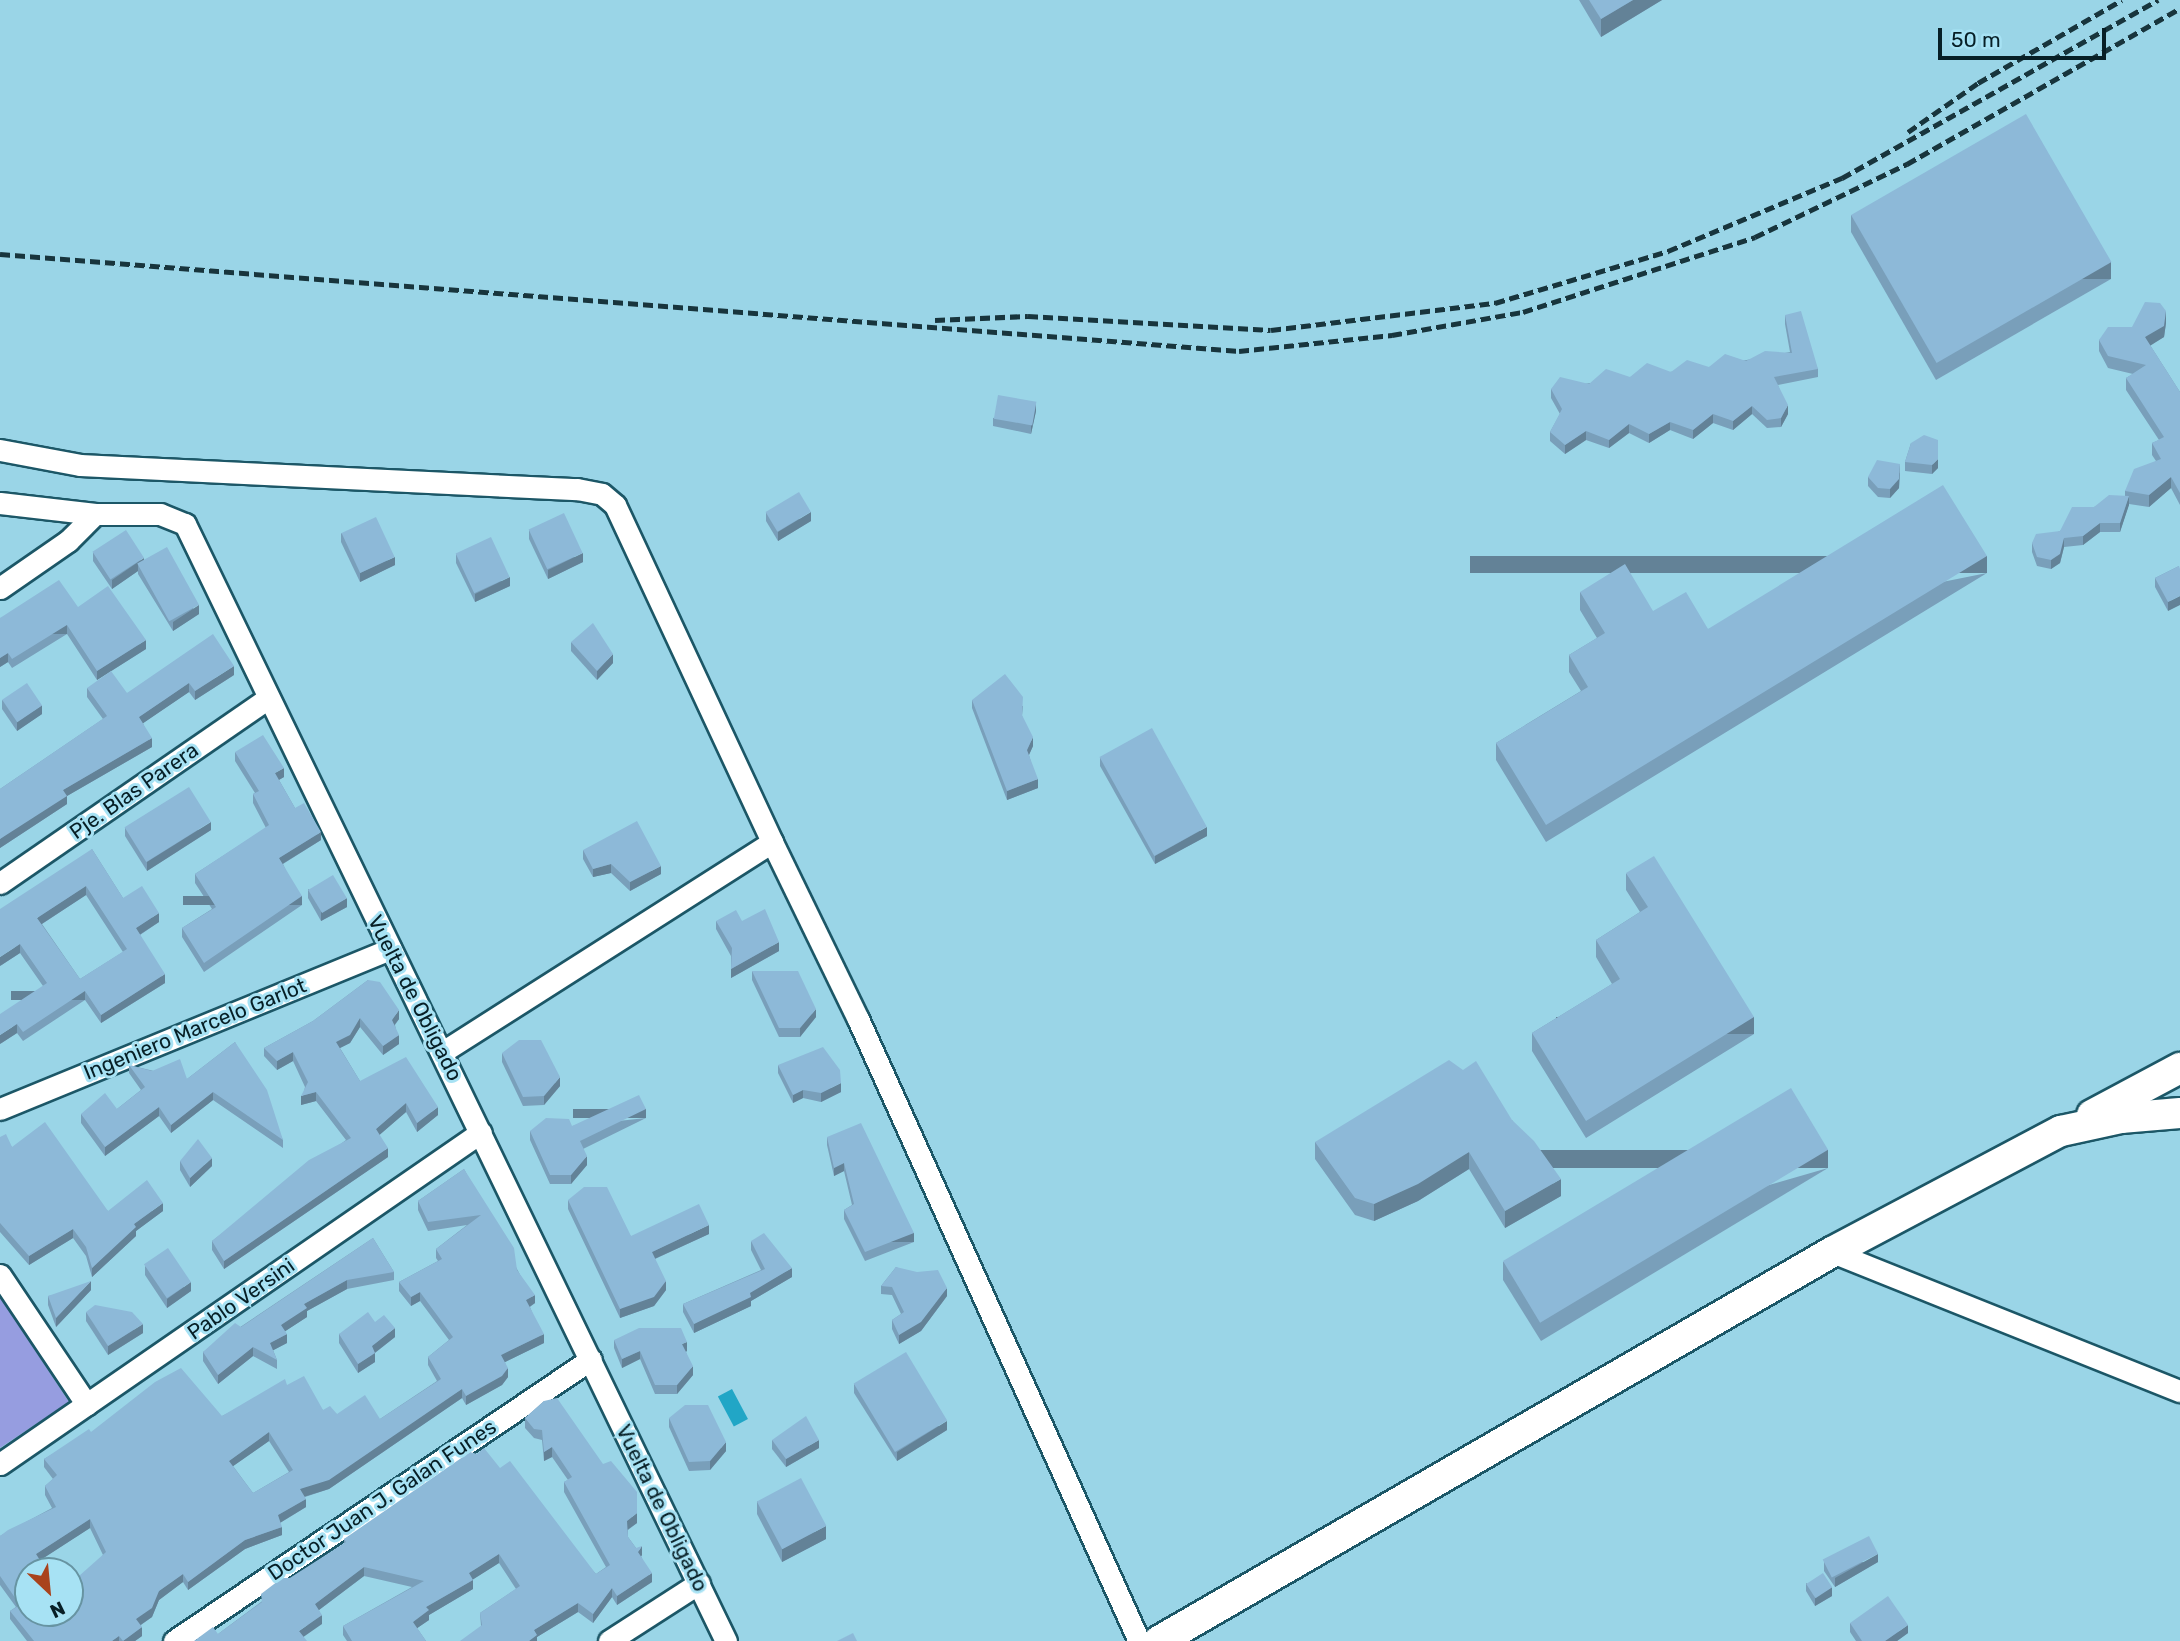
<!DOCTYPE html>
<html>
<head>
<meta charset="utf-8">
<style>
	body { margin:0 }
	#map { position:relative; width:2180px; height:1641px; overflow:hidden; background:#9ad5e7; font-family:Rubik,sans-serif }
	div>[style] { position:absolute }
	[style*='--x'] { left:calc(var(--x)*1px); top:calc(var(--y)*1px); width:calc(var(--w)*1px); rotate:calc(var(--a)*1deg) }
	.green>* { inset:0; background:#969de0 }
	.water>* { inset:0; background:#21a6c6; transform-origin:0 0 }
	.roads { filter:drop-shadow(2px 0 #1c5767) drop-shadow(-2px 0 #1c5767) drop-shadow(0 2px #1c5767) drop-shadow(0 -2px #1c5767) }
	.minor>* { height:21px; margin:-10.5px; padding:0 10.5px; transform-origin:10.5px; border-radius:10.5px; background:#fff }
	.secondary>* { height:30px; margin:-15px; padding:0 15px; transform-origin:15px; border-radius:15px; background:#fff }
	.rail>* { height:5px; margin-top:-2.5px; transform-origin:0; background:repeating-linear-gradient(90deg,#18353d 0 10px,transparent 0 15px) }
	.wall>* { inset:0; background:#799fba }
	.shaded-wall>* { inset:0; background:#638297; transform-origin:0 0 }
	.building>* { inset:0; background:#8db9d8; transform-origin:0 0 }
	span { translate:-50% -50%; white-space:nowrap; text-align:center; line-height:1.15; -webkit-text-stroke:6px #a7e2f4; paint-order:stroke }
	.street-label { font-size:21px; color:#071f26 }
	.north { position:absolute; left:14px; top:1557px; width:70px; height:70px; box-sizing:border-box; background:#a7e2f4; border:2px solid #6794a2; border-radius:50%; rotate:154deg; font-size:19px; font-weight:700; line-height:28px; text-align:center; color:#071f26 }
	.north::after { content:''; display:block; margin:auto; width:24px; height:32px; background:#a9431d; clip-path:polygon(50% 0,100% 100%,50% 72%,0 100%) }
	.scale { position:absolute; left:1938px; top:28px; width:168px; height:32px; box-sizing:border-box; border:4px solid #071f26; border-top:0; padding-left:9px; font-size:21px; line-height:24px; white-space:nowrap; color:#071f26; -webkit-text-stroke:5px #a7e2f4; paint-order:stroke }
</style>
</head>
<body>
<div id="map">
	<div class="green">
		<i style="clip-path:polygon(0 1297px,69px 1402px,0 1448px)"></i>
	</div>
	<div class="water">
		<i style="left:732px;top:1389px;width:34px;height:16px;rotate:62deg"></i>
	</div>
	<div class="roads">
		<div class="minor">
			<i style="--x:0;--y:450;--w:81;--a:10.6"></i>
			<i style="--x:80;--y:465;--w:498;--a:2.8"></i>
			<i style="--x:577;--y:489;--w:25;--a:11"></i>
			<i style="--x:602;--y:494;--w:17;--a:40"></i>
			<i style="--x:615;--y:505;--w:372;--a:65"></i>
			<i style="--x:0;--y:503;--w:96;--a:6.6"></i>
			<i style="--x:95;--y:514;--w:65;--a:0"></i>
			<i style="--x:160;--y:514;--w:27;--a:22"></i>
			<i style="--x:185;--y:524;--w:1241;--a:64.16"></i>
			<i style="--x:0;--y:588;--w:83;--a:-34.7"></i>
			<i style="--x:68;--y:541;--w:38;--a:-45"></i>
			<i style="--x:0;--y:883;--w:324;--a:-34.6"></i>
			<i style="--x:444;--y:1051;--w:389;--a:-32.5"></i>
			<i style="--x:772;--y:842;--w:197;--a:64.1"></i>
			<i style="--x:858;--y:1019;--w:683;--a:65.69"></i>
			<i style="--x:0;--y:1109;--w:422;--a:-22.3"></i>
			<i style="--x:1832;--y:1252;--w:375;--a:21.8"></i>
			<i style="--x:0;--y:1275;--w:156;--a:56.2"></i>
			<i style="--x:0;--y:1464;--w:584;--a:-34.61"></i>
			<i style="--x:174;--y:1641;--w:503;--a:-34.07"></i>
			<i style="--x:609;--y:1641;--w:107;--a:-32.8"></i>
		</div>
		<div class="secondary">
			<i style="--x:2092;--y:1115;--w:100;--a:-28.1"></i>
			<i style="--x:1159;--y:1641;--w:777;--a:-30.03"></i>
			<i style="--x:1832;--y:1252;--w:259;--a:-27.9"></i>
			<i style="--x:2061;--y:1131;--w:61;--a:-12.2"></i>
			<i style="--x:2121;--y:1118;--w:59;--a:-4.8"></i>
		</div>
	</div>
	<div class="rail">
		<i style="--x:1908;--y:132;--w:85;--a:-35"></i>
		<i style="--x:1978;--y:83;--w:166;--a:-30"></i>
		<i style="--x:0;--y:254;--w:1243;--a:4.48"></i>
		<i style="--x:1239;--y:351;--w:154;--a:-6"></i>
		<i style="--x:1392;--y:335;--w:133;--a:-10"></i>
		<i style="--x:1523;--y:312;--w:244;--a:-17.9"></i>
		<i style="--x:1755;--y:237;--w:169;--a:-25.7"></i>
		<i style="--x:1907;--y:164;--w:314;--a:-29.7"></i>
		<i style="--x:935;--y:320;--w:93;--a:-2.5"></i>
		<i style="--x:1028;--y:316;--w:243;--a:3.3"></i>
		<i style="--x:1271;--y:330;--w:226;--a:-6.9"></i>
		<i style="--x:1495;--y:303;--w:181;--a:-16.7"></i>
		<i style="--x:1668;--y:251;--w:189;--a:-22.8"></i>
		<i style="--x:1842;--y:178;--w:363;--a:-29.4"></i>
	</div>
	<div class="wall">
		<i style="clip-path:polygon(1579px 0,1662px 0,1601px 37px)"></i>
		<i style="clip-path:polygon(1851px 215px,2111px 279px,1936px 380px,1851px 232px)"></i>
		<i style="clip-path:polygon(1785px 315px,1818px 369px,1818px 377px,1778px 385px,1788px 414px,1781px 427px,1767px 428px,1752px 414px,1733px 430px,1713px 423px,1693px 439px,1670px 430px,1649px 443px,1629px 433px,1609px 448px,1586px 440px,1565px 454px,1550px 441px,1550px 432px,1560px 414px,1551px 398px,1551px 389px,1630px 377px,1709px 367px,1790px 352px,1785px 324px)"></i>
		<i style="clip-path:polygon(2166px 323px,2164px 337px,2150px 345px,2180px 392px,2180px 505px,2171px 488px,2149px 507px,2129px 504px,2120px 532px,2100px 532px,2083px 545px,2064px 547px,2060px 563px,2051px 569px,2037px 566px,2032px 552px,2032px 543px,2060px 531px,2094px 507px,2125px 496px,2125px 491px,2156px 461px,2152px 455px,2152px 443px,2159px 440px,2126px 390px,2126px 378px,2133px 374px,2108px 368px,2099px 351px,2099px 340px,2132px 327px)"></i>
		<i style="clip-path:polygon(1036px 411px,1031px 434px,993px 426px,993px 418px)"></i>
		<i style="clip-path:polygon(1911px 443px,1938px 468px,1932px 474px,1905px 471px,1905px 462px)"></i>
		<i style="clip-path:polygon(1900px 473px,1899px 488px,1890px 498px,1878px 497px,1868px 486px,1868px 477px)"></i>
		<i style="clip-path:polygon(766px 512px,811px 521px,778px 541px,766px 521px)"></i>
		<i style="clip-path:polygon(529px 530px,583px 562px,548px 579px,529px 539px)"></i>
		<i style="clip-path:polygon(341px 533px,395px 565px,360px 582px,341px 542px)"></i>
		<i style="clip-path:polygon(93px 552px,144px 561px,199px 614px,173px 631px,138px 574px,138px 571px,112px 589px,93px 561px)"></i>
		<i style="clip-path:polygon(456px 554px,510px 586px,475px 602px,456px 563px)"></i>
		<i style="clip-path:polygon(2179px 566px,2168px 611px,2155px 587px,2155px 578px)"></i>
		<i style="clip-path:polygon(1987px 573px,1546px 842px,1496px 760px,1496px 743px,1581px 691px,1569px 672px,1569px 655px,1597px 638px,1580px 610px,1580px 592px,1653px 611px,1708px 629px)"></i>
		<i style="clip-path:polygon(78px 607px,146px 649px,97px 680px,67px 634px,12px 668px,8px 662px,0 667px,0 618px)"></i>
		<i style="clip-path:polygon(571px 642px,613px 663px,597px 680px,571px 651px)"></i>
		<i style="clip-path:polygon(234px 675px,195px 700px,189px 692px,143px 723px,152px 747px,67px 796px,67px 804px,0 848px,0 789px,103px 719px,87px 697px,87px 688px,127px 693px)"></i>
		<i style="clip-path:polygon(2px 700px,42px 714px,17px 731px,2px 709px)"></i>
		<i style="clip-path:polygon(972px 700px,1023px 706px,1022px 716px,1033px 746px,1029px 755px,1038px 788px,1007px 800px,972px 708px)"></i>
		<i style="clip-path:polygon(235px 752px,284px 777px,279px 780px,295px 808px,321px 840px,283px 864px,302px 905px,204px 972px,182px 937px,182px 928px,212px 909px,195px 883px,195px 874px,266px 828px,253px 803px,253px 794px,255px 793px,235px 761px)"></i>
		<i style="clip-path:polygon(1100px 757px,1207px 836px,1155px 864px,1100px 766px)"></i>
		<i style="clip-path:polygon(125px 828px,211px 830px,147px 871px,125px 836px)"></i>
		<i style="clip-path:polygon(evenodd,92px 849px,123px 898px,159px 922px,140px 935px,165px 983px,101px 1023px,85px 1000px,23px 1041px,17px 1033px,0 1044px,43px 986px,20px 953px,0 966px,92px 849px,86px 895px,123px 952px,80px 979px,42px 924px,86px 895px)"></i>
		<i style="clip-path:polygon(583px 850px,661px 874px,630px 891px,611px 873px,593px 877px,583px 859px)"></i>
		<i style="clip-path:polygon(1626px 873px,1754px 1034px,1586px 1138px,1532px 1051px,1532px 1033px,1612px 984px,1596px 957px,1596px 940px,1640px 912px,1626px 890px)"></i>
		<i style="clip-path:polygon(308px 889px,347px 907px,321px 921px,308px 898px)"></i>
		<i style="clip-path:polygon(716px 921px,742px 921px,779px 951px,731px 978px,731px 956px,716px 929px)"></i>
		<i style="clip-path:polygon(752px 971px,816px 1017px,800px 1037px,779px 1037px,752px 980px)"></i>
		<i style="clip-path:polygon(368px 980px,399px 1019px,395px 1025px,399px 1044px,383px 1055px,360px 1027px,350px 1043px,340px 1048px,360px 1081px,438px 1115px,417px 1132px,406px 1112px,379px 1135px,388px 1157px,224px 1269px,212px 1250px,212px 1241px,346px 1140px,316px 1101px,301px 1105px,305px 1087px,293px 1061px,277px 1070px,264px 1056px,264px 1048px,313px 1021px)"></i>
		<i style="clip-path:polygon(235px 1042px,283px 1140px,283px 1148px,213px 1100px,171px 1133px,159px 1116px,105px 1156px,81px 1123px,81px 1114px,117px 1109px,141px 1090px,129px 1073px,129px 1065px,187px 1079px)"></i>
		<i style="clip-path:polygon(502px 1053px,560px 1086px,544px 1105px,523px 1106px,502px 1062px)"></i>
		<i style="clip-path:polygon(778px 1065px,841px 1092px,821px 1102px,803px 1098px,793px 1103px,778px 1073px)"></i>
		<i style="clip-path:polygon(646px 1118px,583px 1149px,587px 1165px,571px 1184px,550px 1184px,530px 1140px,530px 1131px,572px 1126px)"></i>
		<i style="clip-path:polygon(1512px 1120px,1561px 1196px,1505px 1228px,1469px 1169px,1418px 1201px,1374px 1221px,1355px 1215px,1315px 1159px,1315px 1142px)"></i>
		<i style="clip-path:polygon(0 1137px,12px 1147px,108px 1211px,163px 1211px,136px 1231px,136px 1236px,92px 1277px,86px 1256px,73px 1238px,29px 1265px,0 1232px)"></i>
		<i style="clip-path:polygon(827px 1137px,914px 1242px,865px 1261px,844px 1219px,844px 1210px,852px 1205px,844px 1171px,834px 1176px,827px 1145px)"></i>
		<i style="clip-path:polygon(180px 1161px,212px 1166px,190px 1187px,180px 1170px)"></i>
		<i style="clip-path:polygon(1828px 1168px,1541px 1341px,1503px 1280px,1503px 1262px)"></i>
		<i style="clip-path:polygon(evenodd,464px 1169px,535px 1303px,530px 1307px,544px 1343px,505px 1362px,508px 1377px,502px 1385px,466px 1405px,462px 1398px,329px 1489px,305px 1497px,306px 1507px,280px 1523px,282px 1535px,245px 1549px,188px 1590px,183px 1582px,159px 1600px,152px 1617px,141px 1625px,142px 1636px,135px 1641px,27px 1641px,10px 1619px,10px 1611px,16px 1607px,0 1585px,0 1536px,52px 1508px,45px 1495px,45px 1486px,53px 1479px,44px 1467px,44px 1459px,91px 1432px,222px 1416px,287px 1385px,323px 1410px,337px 1414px,380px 1419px,437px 1381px,428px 1365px,428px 1357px,449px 1340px,420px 1301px,411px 1306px,399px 1291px,399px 1282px,438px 1261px,436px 1258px,436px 1249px,467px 1225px,428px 1231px,418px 1210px,418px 1201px,464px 1169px,269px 1441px,289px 1472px,253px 1493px,233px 1466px,269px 1441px,464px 1169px,90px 1528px,103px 1555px,70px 1613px,40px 1560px,90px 1528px)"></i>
		<i style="clip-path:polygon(568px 1200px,631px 1236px,709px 1234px,655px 1259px,666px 1290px,654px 1306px,620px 1318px,568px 1209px)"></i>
		<i style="clip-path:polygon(373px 1238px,394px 1272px,394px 1280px,347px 1289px,307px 1311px,307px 1317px,285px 1331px,287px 1343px,273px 1350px,277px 1360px,277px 1369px,253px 1356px,218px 1384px,203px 1361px,203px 1352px)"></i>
		<i style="clip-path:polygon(751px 1241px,792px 1277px,751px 1301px,751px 1306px,694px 1333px,683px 1312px,683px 1304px,761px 1270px,751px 1250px)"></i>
		<i style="clip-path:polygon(145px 1266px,191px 1291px,167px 1308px,145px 1275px)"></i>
		<i style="clip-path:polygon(896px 1267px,947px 1296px,921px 1331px,899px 1344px,892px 1329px,892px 1320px,901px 1314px,892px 1295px,881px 1294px,881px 1286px)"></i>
		<i style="clip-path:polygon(91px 1290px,56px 1327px,48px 1305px,48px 1296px)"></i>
		<i style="clip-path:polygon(86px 1312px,143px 1333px,108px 1355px,86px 1321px)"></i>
		<i style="clip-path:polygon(375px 1322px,395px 1337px,375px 1353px,375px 1362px,358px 1373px,339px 1343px,339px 1334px)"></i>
		<i style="clip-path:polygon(614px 1340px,687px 1351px,686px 1352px,693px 1375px,677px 1394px,655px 1394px,640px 1359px,622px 1368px,614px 1348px)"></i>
		<i style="clip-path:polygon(854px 1384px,947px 1430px,897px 1461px,854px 1393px)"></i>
		<i style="clip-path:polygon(544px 1401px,637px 1523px,628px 1530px,628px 1537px,636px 1548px,642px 1555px,641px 1556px,652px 1582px,617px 1605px,612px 1597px,593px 1623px,578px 1612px,537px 1637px,537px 1641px,481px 1626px,480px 1613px,516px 1589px,499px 1563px,473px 1579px,473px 1589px,429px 1615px,429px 1620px,417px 1628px,426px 1641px,347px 1641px,343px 1635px,343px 1626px,412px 1587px,364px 1576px,319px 1610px,322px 1624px,218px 1634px,261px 1602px,290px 1578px,344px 1544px,344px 1539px,500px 1468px,596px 1574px,606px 1567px,564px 1492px,564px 1482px,568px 1480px,552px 1457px,544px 1461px,542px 1440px,534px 1438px,525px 1428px,525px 1418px)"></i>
		<i style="clip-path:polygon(669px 1418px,726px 1451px,710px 1470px,689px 1471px,669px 1427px)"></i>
		<i style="clip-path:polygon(772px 1440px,819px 1448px,786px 1467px,772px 1449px)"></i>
		<i style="clip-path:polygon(757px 1501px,826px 1539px,782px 1562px,757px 1514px)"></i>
		<i style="clip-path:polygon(1824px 1562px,1878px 1562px,1835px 1587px,1824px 1571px)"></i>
		<i style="clip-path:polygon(1806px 1583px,1832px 1596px,1815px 1606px,1806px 1591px)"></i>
		<i style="clip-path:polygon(1850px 1623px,1908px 1633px,1897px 1641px,1856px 1641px,1850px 1632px)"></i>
	</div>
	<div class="shaded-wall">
		<i style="clip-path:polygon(1633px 0,1662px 0,1601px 37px,1601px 19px)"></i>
		<i style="left:2111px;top:262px;width:17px;height:202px;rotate:90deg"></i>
		<i style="clip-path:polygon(2166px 311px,2166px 323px,2164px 337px,2145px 349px,2145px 337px)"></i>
		<i style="clip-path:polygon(1036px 402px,1036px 411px,1031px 434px,1031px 425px)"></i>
		<i style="clip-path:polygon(1788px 405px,1788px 414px,1781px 427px,1781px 418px)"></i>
		<i style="clip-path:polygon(1752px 406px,1752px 414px,1733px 430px,1733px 421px)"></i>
		<i style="clip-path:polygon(1713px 414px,1713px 423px,1693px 439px,1693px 430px)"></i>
		<i style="clip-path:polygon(1670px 422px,1670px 430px,1649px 443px,1649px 434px)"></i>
		<i style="clip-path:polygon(1629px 424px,1629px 433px,1609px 448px,1609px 440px)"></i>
		<i style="clip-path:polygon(1586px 431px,1586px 440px,1565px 454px,1565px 445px)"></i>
		<i style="clip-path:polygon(1938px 459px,1938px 468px,1932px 474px,1932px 465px)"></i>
		<i style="clip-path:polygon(1900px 464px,1899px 488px,1890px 498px,1890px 489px)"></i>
		<i style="clip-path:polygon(2171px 477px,2171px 488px,2149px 507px,2149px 495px)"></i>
		<i style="clip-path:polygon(2129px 496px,2129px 505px,2120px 532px,2120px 523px)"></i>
		<i style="clip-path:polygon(811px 512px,811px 521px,778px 541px,778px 532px)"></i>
		<i style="clip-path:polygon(2100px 523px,2100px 532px,2083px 545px,2083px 536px)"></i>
		<i style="clip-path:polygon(2064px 538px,2064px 547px,2060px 563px,2051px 569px,2051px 560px)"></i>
		<i style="clip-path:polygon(583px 553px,583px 562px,548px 579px,548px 570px)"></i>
		<i style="left:1987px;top:556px;width:17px;height:517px;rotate:90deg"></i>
		<i style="clip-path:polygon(395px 557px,395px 565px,360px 582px,360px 573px)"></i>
		<i style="clip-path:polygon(144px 558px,144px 567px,138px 565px,138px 571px,112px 589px,112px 580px)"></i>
		<i style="clip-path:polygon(510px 577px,510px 586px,475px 602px,475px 594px)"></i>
		<i style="clip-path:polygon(2180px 596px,2180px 605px,2168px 611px,2168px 602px)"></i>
		<i style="clip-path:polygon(199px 605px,199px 614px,173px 631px,173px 622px)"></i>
		<i style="left:67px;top:625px;width:9px;height:65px;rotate:90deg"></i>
		<i style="clip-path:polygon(146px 640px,146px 649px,97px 680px,97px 671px)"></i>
		<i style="clip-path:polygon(8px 653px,8px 662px,0 667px,0 658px)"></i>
		<i style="clip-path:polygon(613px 654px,613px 663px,597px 680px,597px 671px)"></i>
		<i style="clip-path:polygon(234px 666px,234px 675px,195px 700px,195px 691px)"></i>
		<i style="clip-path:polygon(189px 683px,189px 692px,139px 726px,139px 717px)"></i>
		<i style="clip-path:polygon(42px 705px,42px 714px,17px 731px,17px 722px)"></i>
		<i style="clip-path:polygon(1033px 737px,1033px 746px,1027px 759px,1027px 750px)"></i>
		<i style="clip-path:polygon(152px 738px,152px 747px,67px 796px,67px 804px,0 848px,0 839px,63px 790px)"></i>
		<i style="clip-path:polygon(284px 768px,284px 777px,275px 782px,275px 773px)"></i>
		<i style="clip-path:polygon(1038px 779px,1038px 788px,1007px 800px,1007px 791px)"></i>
		<i style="clip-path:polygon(211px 822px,211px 830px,147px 871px,147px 862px)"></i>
		<i style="clip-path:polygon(1207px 827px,1207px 836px,1155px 864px,1155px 856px)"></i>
		<i style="clip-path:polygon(321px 832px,321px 840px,279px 866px,279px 858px)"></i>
		<i style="clip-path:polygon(611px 864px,611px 873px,593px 877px,593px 869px)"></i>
		<i style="clip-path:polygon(661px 866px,661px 874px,630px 891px,630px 882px)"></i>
		<i style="clip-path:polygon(86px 886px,86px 895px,37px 927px,37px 918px)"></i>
		<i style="left:302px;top:896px;width:9px;height:119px;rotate:90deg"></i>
		<i style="clip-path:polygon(347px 898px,347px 907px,321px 921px,321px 912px)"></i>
		<i style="clip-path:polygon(159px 913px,159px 922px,136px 937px,136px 928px)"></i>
		<i style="clip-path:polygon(779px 942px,779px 951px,731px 978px,731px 969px)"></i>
		<i style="clip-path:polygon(20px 944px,20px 953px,0 966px,0 957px)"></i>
		<i style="clip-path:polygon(165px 974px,165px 983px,101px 1023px,101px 1015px)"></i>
		<i style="left:85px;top:991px;width:9px;height:74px;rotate:90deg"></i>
		<i style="clip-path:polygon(816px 1009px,816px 1017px,800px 1037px,800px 1028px)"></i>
		<i style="clip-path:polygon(399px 1010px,399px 1019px,392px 1028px,392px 1020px)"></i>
		<i style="left:1754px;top:1017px;width:17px;height:198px;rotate:90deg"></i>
		<i style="clip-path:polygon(360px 1018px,360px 1027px,350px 1043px,336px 1050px,336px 1042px)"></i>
		<i style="clip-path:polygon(17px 1024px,17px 1033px,0 1044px,0 1035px)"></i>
		<i style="clip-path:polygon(399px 1035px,399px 1044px,383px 1055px,383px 1046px)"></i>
		<i style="clip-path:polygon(293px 1052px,293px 1061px,277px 1070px,277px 1061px)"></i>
		<i style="clip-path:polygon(560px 1077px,560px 1086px,544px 1105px,544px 1096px)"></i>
		<i style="clip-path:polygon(841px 1083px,841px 1092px,821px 1102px,821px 1093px)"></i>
		<i style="clip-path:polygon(803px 1090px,803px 1098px,793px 1103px,793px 1095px)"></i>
		<i style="clip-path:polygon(213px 1092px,213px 1100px,171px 1133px,171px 1125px)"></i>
		<i style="clip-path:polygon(316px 1092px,316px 1101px,301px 1105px,301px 1096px)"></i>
		<i style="clip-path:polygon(406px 1103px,406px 1112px,376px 1138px,376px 1129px)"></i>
		<i style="clip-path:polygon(159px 1107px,159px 1116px,105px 1156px,105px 1147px)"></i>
		<i style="clip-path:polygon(438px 1107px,438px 1115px,417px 1132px,417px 1123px)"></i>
		<i style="left:646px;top:1109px;width:9px;height:73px;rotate:90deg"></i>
		<i style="clip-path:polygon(388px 1148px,388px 1157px,224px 1269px,224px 1261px)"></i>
		<i style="left:1828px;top:1150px;width:18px;height:336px;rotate:90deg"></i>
		<i style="clip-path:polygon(1469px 1152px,1469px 1169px,1418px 1201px,1374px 1221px,1374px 1204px)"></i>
		<i style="clip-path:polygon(587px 1156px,587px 1165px,571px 1184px,571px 1175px)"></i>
		<i style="clip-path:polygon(212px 1158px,212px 1166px,190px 1187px,190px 1178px)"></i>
		<i style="clip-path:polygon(844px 1163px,844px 1171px,834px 1176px,834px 1168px)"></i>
		<i style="clip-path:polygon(1561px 1179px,1561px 1196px,1505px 1228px,1505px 1211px)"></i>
		<i style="clip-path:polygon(163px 1203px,163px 1211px,136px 1231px,136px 1236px,92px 1277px,92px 1268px,134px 1224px)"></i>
		<i style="clip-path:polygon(709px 1225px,709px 1234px,652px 1260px,652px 1252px)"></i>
		<i style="clip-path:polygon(73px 1229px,73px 1238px,29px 1265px,29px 1256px)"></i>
		<i style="left:914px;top:1233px;width:9px;height:53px;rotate:90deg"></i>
		<i style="clip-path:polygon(792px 1268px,792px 1277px,751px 1301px,751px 1306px,694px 1333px,694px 1324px)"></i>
		<i style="clip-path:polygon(347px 1280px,347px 1289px,307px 1311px,307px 1317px,281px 1334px,281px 1325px,304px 1304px)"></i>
		<i style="clip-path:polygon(91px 1281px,91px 1290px,56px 1327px,56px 1318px)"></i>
		<i style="clip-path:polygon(666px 1281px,666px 1290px,654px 1306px,620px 1318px,620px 1309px)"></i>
		<i style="clip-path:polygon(191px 1282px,191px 1291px,167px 1308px,167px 1299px)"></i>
		<i style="clip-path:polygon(947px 1288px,947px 1296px,921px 1331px,899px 1344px,899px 1335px)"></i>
		<i style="clip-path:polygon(420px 1292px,420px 1301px,411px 1306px,411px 1297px)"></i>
		<i style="clip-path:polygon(535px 1295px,535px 1303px,526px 1309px,526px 1300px)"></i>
		<i style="clip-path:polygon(143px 1324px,143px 1333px,108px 1355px,108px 1346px)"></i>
		<i style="clip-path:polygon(395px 1328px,395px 1337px,372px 1355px,372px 1346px)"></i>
		<i style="clip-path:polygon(287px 1334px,287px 1343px,270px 1352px,270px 1343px)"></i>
		<i style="clip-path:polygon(544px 1334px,544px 1343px,501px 1364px,501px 1355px)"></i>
		<i style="clip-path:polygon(687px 1342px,687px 1351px,682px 1353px,682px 1344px)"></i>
		<i style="clip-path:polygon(253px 1347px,253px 1356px,218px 1384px,218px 1375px)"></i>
		<i style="clip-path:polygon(640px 1351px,640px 1359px,622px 1368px,622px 1359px)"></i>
		<i style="clip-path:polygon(375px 1353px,375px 1362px,358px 1373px,358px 1364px)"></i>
		<i style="clip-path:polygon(693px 1366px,693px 1375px,677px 1394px,677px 1385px)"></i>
		<i style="clip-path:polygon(508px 1368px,508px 1377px,502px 1385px,466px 1405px,466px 1396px)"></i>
		<i style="clip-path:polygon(462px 1389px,462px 1398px,329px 1489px,300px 1498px,300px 1489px)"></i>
		<i style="clip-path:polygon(947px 1421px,947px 1430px,897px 1461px,897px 1452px)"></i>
		<i style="clip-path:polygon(269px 1432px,269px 1441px,229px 1469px,229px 1461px)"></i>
		<i style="clip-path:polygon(819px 1440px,819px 1448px,786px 1467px,786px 1459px)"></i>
		<i style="clip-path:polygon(726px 1442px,726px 1451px,710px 1470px,710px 1461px)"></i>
		<i style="clip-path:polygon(552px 1447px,552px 1457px,544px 1461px,544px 1452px)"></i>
		<i style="clip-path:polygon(306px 1499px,306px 1507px,278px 1524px,278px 1515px)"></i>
		<i style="clip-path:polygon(637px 1513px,637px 1523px,627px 1530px,627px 1521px)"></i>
		<i style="clip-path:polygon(90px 1519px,90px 1528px,36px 1563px,36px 1554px)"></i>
		<i style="clip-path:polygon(826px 1526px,826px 1539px,782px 1562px,782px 1549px)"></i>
		<i style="clip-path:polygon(282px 1527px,282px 1535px,245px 1549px,188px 1590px,188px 1582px,245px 1540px)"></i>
		<i style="clip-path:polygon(642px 1546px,642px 1555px,638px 1561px,638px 1552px)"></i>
		<i style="clip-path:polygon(499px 1554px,499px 1563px,469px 1582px,469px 1573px)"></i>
		<i style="clip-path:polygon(1878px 1554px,1878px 1562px,1835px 1587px,1835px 1578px)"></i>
		<i style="clip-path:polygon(364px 1567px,364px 1576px,315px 1613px,315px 1604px)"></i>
		<i style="clip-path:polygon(652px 1573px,652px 1582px,617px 1605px,617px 1596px)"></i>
		<i style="clip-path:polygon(183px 1574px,183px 1582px,159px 1600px,152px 1617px,136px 1628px,136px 1619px,159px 1591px)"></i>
		<i style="clip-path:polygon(473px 1580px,473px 1589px,429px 1615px,429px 1620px,413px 1631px,413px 1622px,426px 1607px)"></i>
		<i style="clip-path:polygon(1832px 1587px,1832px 1596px,1815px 1606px,1815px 1597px)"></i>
		<i style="clip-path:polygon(612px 1588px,612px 1597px,593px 1623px,593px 1614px)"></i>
		<i style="clip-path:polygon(578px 1603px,578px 1612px,537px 1637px,537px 1641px,529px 1641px,534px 1630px)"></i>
		<i style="clip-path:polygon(322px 1615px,322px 1624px,299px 1640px,299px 1631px)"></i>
		<i style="clip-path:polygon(1908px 1625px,1908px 1633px,1897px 1641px,1885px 1641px)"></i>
		<i style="clip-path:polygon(142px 1627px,142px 1636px,135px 1641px,123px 1641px)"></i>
		<i style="clip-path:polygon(119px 1636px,119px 1641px,112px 1641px)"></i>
	</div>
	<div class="building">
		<i style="clip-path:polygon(1589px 0,1633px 0,1601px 19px)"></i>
		<i style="left:2026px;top:114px;width:171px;height:202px;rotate:60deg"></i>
		<i style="clip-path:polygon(2145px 302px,2160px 303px,2166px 311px,2164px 326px,2145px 337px,2180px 392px,2180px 493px,2171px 477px,2149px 495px,2125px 491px,2134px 469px,2161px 459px,2152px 443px,2164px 437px,2126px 378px,2146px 365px,2108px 356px,2099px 340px,2108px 327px,2132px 327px)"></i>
		<i style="clip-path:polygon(1801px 311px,1818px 369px,1774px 377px,1788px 405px,1781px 418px,1767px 420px,1752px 406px,1733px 421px,1713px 414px,1693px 430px,1670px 422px,1649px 434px,1629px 424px,1609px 440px,1586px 431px,1565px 445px,1550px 432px,1562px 409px,1551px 389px,1560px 377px,1589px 384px,1606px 369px,1630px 377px,1647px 363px,1671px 372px,1687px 360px,1709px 367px,1725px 354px,1746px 361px,1765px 351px,1792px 353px,1785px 315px)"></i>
		<i style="left:998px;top:395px;width:39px;height:24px;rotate:10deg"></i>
		<i style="clip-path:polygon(1924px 435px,1938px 440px,1938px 459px,1932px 465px,1905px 462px,1911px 443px)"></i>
		<i style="clip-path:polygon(1877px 460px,1900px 464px,1899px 479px,1890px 489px,1878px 488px,1868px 477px)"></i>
		<i style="clip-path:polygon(1943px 485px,1987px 556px,1546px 825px,1496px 743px,1588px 687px,1569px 655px,1605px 633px,1580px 592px,1625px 564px,1653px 611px,1686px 592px,1708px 629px)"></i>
		<i style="left:799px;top:492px;width:23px;height:39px;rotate:59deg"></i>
		<i style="clip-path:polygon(2109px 495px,2129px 496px,2120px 523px,2100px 523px,2083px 536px,2064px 538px,2060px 554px,2051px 560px,2037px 557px,2032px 543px,2036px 534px,2060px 531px,2072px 507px,2094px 507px)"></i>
		<i style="left:564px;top:513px;width:44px;height:39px;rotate:65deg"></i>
		<i style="left:376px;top:517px;width:44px;height:38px;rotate:65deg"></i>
		<i style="left:126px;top:530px;width:33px;height:40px;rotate:57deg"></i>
		<i style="left:491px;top:537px;width:44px;height:39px;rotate:65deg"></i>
		<i style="left:167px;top:547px;width:66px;height:34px;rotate:61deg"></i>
		<i style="clip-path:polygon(2179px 566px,2180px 569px,2180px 596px,2168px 602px,2155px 578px)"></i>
		<i style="clip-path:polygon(59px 580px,78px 607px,108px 586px,146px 640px,97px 671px,67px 625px,12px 659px,8px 653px,0 658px,0 618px)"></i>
		<i style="clip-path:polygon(593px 623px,613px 654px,597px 671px,571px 642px)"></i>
		<i style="clip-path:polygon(213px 634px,234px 666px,195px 691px,189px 683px,139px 717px,152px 738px,63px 790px,67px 796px,0 839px,0 789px,107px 716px,87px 688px,111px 671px,127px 693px)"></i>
		<i style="clip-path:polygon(1005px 674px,1023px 697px,1022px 715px,1033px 737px,1027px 750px,1038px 779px,1007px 791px,972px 700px)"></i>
		<i style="left:27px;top:683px;width:27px;height:30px;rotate:56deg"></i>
		<i style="left:1152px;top:728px;width:113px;height:60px;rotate:61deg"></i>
		<i style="clip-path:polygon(263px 735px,284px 768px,275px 773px,295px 808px,304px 803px,321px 832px,279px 858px,302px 896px,204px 963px,182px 928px,216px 907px,195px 874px,269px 825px,253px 794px,259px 791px,235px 752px)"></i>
		<i style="left:189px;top:787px;width:41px;height:76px;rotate:58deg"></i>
		<i style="clip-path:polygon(637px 821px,661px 866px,630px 882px,611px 864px,593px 869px,583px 850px)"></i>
		<i style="clip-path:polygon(evenodd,92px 849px,123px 898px,142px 886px,159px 913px,136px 928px,165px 974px,101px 1015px,85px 991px,23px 1032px,17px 1024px,0 1035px,0 1014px,47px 983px,20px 944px,0 957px,0 909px,92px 849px,86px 886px,127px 949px,80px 979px,37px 918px,86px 886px)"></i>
		<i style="clip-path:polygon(1654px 856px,1754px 1017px,1586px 1121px,1532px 1033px,1620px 979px,1596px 940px,1648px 907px,1626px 873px)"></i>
		<i style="left:333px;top:875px;width:27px;height:29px;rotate:59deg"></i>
		<i style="clip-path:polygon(765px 909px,779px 942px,731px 969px,732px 948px,716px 921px,736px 910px,742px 921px)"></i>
		<i style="clip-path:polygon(752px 971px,798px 971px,816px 1009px,800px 1028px,779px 1028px)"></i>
		<i style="clip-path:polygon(368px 980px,380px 982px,399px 1010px,392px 1020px,399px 1035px,383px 1046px,360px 1018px,350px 1035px,336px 1042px,360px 1081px,406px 1057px,438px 1107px,417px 1123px,406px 1103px,376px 1129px,388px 1148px,224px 1261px,212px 1241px,309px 1160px,351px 1138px,316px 1092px,301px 1096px,308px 1082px,293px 1052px,277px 1061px,264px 1048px,313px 1021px)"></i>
		<i style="clip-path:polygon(519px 1040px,541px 1040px,560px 1077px,544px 1096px,523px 1097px,502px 1053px)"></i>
		<i style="clip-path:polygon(235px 1042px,267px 1090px,283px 1140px,213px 1092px,171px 1125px,159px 1107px,105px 1147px,81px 1114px,105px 1093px,117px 1109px,145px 1087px,129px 1065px,152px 1071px,180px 1059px,187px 1079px)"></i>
		<i style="clip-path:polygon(823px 1047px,840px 1070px,841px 1083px,821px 1093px,803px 1090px,793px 1095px,778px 1065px)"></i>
		<i style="clip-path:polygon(1449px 1060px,1463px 1070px,1476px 1061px,1512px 1120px,1534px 1141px,1561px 1179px,1505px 1211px,1469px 1152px,1418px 1184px,1374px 1204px,1355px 1198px,1315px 1142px)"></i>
		<i style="left:1791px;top:1088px;width:72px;height:336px;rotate:59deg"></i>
		<i style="clip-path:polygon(639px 1095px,646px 1109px,580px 1141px,587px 1156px,571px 1175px,550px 1175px,530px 1131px,546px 1118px,569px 1119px,572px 1126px)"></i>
		<i style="clip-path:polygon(45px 1122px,108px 1211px,147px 1180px,163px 1203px,134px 1224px,136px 1227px,92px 1268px,86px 1247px,73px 1229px,29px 1256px,0 1223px,0 1137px,6px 1134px,12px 1147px)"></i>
		<i style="clip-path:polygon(861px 1123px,914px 1233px,865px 1252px,844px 1210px,854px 1204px,844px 1163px,834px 1168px,827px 1137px)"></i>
		<i style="clip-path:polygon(198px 1139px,212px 1158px,190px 1178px,180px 1161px)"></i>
		<i style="clip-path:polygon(evenodd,464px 1169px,514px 1248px,517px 1270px,535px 1295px,526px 1300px,544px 1334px,501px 1355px,508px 1368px,502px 1376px,466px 1396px,462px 1389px,329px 1480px,300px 1489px,306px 1499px,278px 1515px,282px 1527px,245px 1540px,188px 1582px,183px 1574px,159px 1591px,152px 1608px,136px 1619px,142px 1627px,123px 1641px,119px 1636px,112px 1641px,34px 1641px,10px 1611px,20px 1605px,0 1576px,0 1536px,8px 1530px,56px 1507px,45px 1486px,57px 1475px,44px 1459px,89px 1429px,91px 1432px,155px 1382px,181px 1368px,222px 1416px,285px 1379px,287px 1385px,304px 1376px,323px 1410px,330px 1406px,337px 1414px,365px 1395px,380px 1419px,441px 1379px,428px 1357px,453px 1337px,420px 1292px,411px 1297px,399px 1282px,442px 1259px,436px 1249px,481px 1215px,428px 1222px,418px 1201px,464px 1169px,269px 1432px,293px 1470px,253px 1493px,229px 1461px,269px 1432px,464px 1169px,90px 1519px,106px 1552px,70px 1584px,70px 1613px,28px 1613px,28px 1571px,47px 1571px,36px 1554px,90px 1519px)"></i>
		<i style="clip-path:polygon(584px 1187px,607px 1187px,631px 1236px,699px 1204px,709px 1225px,652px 1252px,666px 1281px,654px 1297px,620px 1309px,568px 1200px)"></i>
		<i style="clip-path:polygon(764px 1233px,792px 1268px,750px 1293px,751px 1297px,694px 1324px,683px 1304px,765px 1269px,751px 1241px)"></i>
		<i style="clip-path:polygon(373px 1238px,394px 1272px,347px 1280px,304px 1304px,307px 1308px,281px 1325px,287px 1334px,270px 1343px,277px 1360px,253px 1347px,218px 1375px,203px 1352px,235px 1323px,241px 1327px)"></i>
		<i style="left:168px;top:1248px;width:41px;height:29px;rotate:56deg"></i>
		<i style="clip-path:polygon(896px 1267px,917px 1272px,938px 1270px,947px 1288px,921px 1322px,899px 1335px,892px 1320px,904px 1312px,892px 1287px,881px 1286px)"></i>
		<i style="clip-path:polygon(91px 1281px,56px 1318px,48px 1296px)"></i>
		<i style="clip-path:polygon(95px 1305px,132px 1312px,143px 1324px,108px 1346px,86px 1312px)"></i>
		<i style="clip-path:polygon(368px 1312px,375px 1322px,384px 1315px,395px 1328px,372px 1346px,375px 1353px,358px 1364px,339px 1334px)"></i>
		<i style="clip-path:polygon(639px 1328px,681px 1328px,687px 1342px,682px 1344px,693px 1366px,677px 1385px,655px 1385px,640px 1351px,622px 1359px,614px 1340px)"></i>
		<i style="left:906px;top:1352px;width:80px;height:61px;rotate:59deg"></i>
		<i style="clip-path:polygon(557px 1398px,603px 1464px,611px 1461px,637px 1492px,637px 1513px,627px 1521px,628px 1537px,636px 1548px,642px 1546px,638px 1552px,652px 1573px,617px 1596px,612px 1588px,593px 1614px,578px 1603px,534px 1630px,537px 1635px,529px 1641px,460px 1641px,482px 1625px,480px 1613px,520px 1586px,499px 1554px,469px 1573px,473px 1580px,426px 1607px,429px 1610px,413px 1622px,426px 1641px,352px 1641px,343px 1626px,424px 1581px,364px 1567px,315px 1604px,322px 1615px,299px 1631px,307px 1641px,194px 1641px,213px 1627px,218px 1634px,262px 1602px,261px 1594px,282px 1578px,290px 1578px,346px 1542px,344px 1539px,470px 1452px,477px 1454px,484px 1448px,500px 1468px,510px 1461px,596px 1574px,610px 1565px,564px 1482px,572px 1477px,552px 1447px,544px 1452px,542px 1430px,534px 1429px,525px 1418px,544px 1401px)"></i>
		<i style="clip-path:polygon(685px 1405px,708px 1405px,726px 1442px,710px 1461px,689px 1462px,669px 1418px)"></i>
		<i style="clip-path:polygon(806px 1416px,819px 1440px,786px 1459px,772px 1440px)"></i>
		<i style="left:801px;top:1478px;width:54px;height:50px;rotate:62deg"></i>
		<i style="left:1869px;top:1536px;width:20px;height:52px;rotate:63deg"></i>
		<i style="left:1823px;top:1573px;width:17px;height:20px;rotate:57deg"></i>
		<i style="clip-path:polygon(1888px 1596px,1908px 1625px,1885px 1641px,1862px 1641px,1850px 1623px)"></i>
		<i style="clip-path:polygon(853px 1633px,857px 1641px,837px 1641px)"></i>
	</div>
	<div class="street-label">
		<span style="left:134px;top:791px;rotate:-35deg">Pje. Blas Parera</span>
		<span style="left:415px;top:998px;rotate:63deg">Vuelta de Obligado</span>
		<span style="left:195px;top:1029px;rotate:-22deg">Ingeniero Marcelo Garlot</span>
		<span style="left:241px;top:1299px;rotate:-35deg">Pablo Versini</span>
		<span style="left:382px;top:1500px;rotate:-34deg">Doctor Juan J. Galan Funes</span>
		<span style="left:662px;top:1508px;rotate:64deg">Vuelta de Obligado</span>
	</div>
	<div class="north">N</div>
	<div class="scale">50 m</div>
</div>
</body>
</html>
